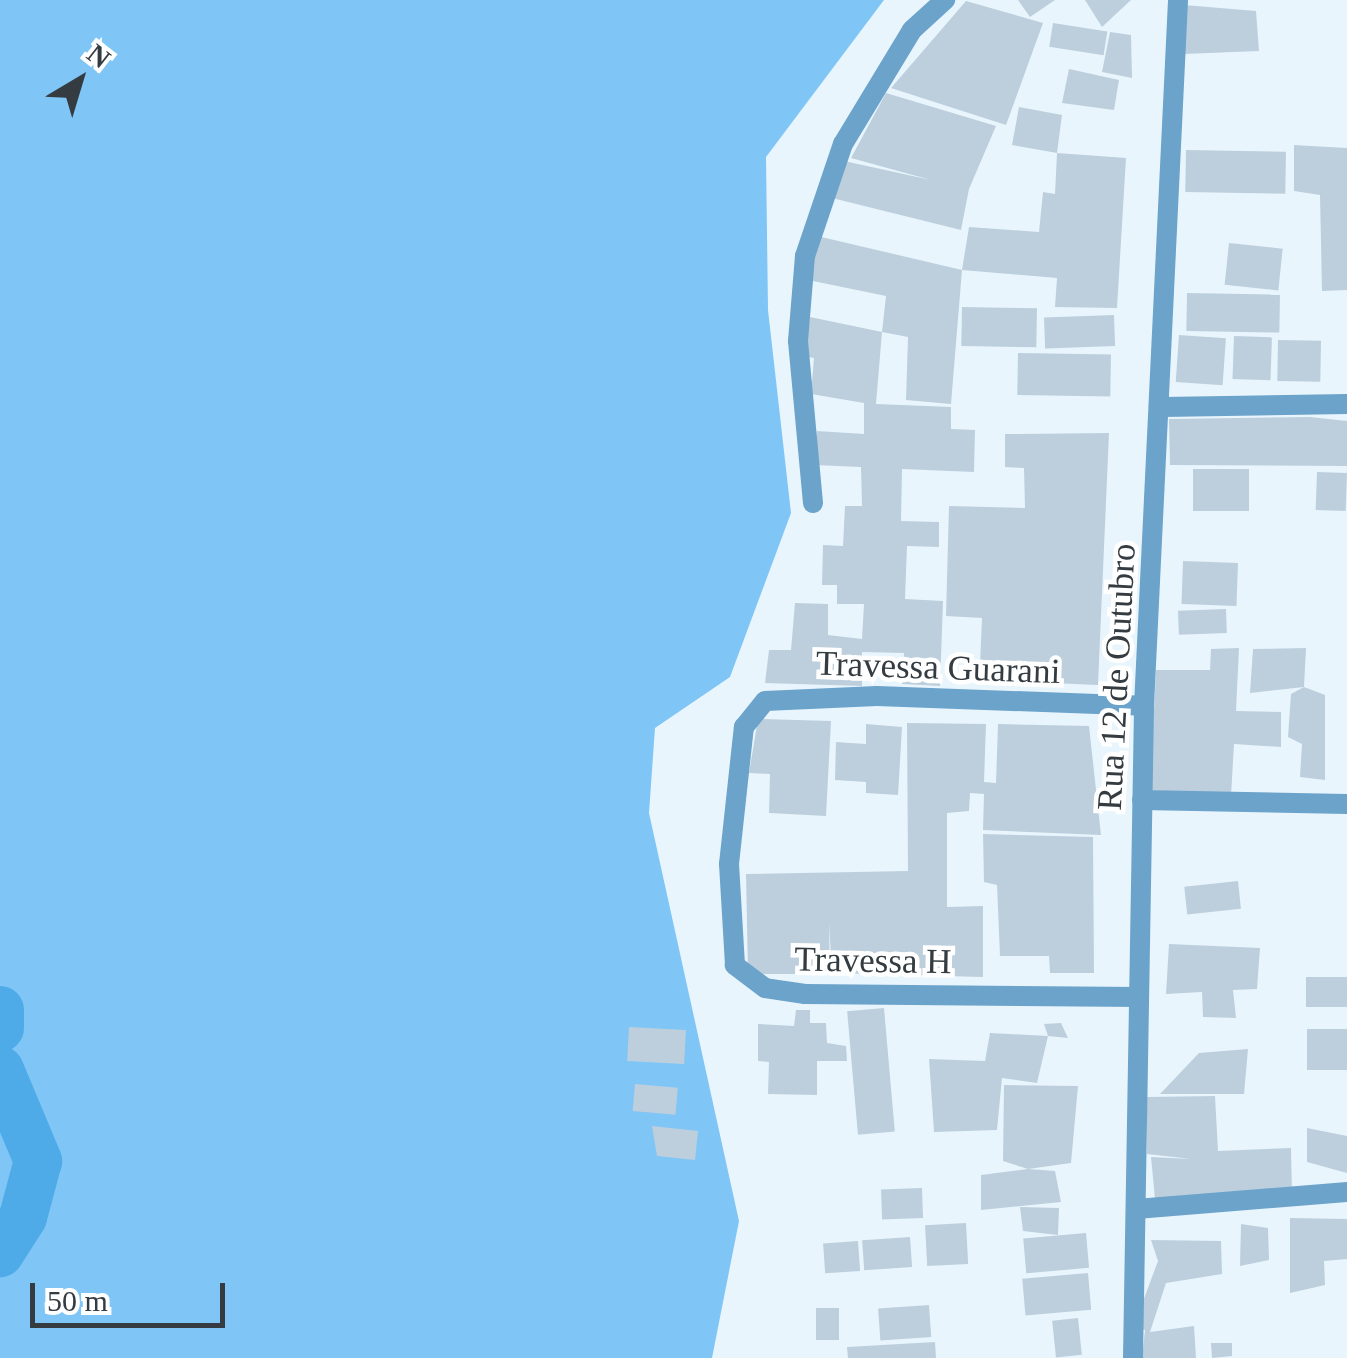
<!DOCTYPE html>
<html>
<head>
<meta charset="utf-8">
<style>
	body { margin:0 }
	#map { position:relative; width:1347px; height:1358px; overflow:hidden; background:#e9f5fd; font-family:"Times New Roman",serif }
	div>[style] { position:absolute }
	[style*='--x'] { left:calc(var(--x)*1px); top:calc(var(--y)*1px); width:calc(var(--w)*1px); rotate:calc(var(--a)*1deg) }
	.forest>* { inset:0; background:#7fc5f6 }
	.river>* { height:48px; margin:-24px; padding:0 24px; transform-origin:24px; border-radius:24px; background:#4eabe7 }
	.building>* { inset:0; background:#bdcfdd; transform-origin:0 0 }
	.minor>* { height:20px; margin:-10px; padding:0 10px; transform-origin:10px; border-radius:10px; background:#6ba3cb }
	.tertiary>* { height:20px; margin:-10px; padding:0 10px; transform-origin:10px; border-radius:10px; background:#6ba3cb }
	span { translate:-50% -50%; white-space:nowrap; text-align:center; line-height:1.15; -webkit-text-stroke:9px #fff; paint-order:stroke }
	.street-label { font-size:35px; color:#343c41 }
	.north { position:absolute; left:30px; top:30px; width:100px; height:100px; -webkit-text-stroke:8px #fff; paint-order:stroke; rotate:38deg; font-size:28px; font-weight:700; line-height:40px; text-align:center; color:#343c41 }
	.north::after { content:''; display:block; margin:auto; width:35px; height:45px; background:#343c41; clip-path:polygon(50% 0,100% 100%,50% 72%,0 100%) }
	.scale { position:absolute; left:30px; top:1283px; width:195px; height:45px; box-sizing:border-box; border:5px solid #343c41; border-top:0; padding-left:12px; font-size:30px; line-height:35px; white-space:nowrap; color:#343c41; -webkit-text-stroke:8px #fff; paint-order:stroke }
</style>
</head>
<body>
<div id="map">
	<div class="forest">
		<i style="clip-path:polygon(0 0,884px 0,766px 157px,768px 310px,791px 513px,730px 677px,655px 728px,649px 813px,739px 1221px,712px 1358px,0 1358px)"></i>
	</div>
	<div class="river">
		<i style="--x:0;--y:1010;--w:18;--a:90"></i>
		<i style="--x:0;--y:1070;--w:99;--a:67.3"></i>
		<i style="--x:38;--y:1161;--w:58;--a:105"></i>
		<i style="--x:23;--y:1217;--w:43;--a:122.6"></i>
	</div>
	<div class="building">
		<i style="clip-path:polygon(1018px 0,1055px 0,1030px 17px)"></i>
		<i style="clip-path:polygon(1085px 0,1131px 0,1102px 27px)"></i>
		<i style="clip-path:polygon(966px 1px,1043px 23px,1006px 125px,891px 88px)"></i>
		<i style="clip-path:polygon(1184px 5px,1256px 11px,1259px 51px,1184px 54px)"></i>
		<i style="left:1053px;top:23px;width:55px;height:24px;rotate:9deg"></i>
		<i style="clip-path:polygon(1110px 32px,1131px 35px,1132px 78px,1102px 72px)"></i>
		<i style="clip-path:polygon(1069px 69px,1119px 80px,1114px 110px,1062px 103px)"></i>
		<i style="clip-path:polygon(886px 93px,996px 126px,969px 189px,961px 230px,832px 198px,844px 161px,931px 180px,851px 158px)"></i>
		<i style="clip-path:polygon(1019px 107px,1062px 115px,1057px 153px,1126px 158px,1117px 308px,1055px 307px,1057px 278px,962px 270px,969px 227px,1039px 232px,1043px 192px,1055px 194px,1057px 153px,1012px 145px)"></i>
		<i style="clip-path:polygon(1294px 145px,1347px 148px,1347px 290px,1322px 291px,1320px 195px,1294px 191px)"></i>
		<i style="left:1186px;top:150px;width:100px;height:42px;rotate:1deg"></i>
		<i style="clip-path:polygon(817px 236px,962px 270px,951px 404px,906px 400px,908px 337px,882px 332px,886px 296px,808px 280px)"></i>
		<i style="left:1229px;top:243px;width:54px;height:42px;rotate:6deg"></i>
		<i style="left:1187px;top:293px;width:93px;height:38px;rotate:1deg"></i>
		<i style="left:962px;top:307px;width:75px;height:39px;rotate:1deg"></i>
		<i style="left:1114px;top:315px;width:31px;height:70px;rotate:88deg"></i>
		<i style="clip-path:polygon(810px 317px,882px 332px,876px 404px,951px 407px,951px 429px,975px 430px,974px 472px,902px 469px,901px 521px,939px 522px,939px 547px,907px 546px,905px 599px,943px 601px,940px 686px,902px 684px,904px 653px,862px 652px,862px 686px,765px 683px,769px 650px,791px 650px,795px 603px,828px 604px,828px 635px,862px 639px,864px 604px,837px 604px,837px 585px,822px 585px,823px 545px,843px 546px,845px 506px,862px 506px,861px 467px,814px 465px,817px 431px,864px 434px,864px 403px,811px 394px,814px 358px,804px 356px)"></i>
		<i style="left:1179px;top:335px;width:47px;height:47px;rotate:4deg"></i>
		<i style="left:1234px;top:336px;width:38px;height:43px;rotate:2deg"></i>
		<i style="left:1278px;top:340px;width:43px;height:41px;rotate:1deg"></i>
		<i style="left:1018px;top:353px;width:93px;height:42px;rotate:1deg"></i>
		<i style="clip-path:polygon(1310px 417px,1347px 421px,1347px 466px,1170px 465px,1169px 419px)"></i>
		<i style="clip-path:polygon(1109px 433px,1098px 685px,1001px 681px,1003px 667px,980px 665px,982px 618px,946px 616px,949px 506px,1025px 508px,1024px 468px,1005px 467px,1005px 434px)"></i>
		<i style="left:1193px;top:469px;width:56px;height:42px"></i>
		<i style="left:1317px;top:472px;width:30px;height:38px;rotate:2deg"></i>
		<i style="left:1183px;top:561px;width:55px;height:43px;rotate:2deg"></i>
		<i style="left:1226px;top:609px;width:24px;height:48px;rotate:88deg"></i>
		<i style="clip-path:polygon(1239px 648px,1236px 711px,1281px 712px,1281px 747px,1234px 744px,1231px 796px,1150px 790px,1156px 670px,1210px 670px,1211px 649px)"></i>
		<i style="clip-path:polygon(1306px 648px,1304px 687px,1250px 693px,1253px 649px)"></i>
		<i style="clip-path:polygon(1304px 687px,1325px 695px,1325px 780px,1300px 777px,1302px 744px,1288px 737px,1291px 694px)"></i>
		<i style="clip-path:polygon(758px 719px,831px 721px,826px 816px,769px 813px,770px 774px,749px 773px)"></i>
		<i style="clip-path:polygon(907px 723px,986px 724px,984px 782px,996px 783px,998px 724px,1089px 726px,1101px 835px,983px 830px,984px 794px,970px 793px,969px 811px,947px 813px,947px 907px,983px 906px,983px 977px,832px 973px,829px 923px,830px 974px,748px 974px,746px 874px,908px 871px)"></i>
		<i style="clip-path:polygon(866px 724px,902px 727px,898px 795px,866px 793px,866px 782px,835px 780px,836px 742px,866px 744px)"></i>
		<i style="clip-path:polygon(983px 834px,1093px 837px,1094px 973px,1050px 973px,1049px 956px,1000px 956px,997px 885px,984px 882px)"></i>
		<i style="left:1238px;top:881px;width:28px;height:54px;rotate:84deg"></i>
		<i style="clip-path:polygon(1169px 944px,1260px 948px,1257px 989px,1233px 990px,1236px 1018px,1203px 1017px,1202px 992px,1166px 994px)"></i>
		<i style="left:1306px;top:977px;width:41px;height:30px"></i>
		<i style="left:884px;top:1008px;width:124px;height:37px;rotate:85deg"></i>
		<i style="clip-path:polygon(796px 1010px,810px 1010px,810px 1023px,826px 1023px,827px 1043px,846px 1046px,847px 1061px,817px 1061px,817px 1095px,768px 1094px,769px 1062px,758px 1061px,758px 1024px,794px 1026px)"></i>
		<i style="clip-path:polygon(1061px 1023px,1068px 1038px,1048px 1036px,1037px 1083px,1002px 1078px,997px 1130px,934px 1132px,929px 1059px,985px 1061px,990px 1033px,1048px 1036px,1044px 1024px)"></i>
		<i style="left:629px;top:1027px;width:57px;height:34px;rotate:3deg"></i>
		<i style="left:1347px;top:1029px;width:41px;height:40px;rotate:90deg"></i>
		<i style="clip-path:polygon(1248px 1049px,1244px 1094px,1160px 1094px,1199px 1053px)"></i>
		<i style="left:635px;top:1084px;width:43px;height:27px;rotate:5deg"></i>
		<i style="clip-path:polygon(1004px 1085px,1078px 1086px,1071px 1163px,1028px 1169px,1055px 1171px,1061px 1202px,981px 1210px,981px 1175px,1028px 1169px,1003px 1161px)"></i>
		<i style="clip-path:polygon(1215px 1096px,1218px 1151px,1291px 1148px,1292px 1196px,1155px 1199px,1151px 1157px,1191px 1159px,1147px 1154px,1147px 1097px)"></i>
		<i style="clip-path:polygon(652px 1126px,698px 1131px,695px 1160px,657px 1156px)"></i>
		<i style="clip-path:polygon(1307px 1128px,1347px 1136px,1347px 1173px,1307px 1162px)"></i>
		<i style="left:922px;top:1188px;width:30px;height:41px;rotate:88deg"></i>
		<i style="clip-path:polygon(1020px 1207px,1059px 1208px,1058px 1235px,1023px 1231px)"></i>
		<i style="clip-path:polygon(1290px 1218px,1347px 1219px,1347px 1259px,1324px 1261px,1325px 1285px,1290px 1293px)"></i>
		<i style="left:966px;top:1223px;width:41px;height:41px;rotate:87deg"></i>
		<i style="clip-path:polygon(1241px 1224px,1268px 1228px,1269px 1260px,1240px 1266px)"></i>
		<i style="left:1086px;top:1233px;width:35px;height:63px;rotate:85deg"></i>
		<i style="left:910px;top:1237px;width:30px;height:48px;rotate:86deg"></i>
		<i style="clip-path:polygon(1151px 1240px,1221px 1241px,1222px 1274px,1166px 1283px,1150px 1332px,1194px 1326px,1196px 1358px,1142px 1358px,1145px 1330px,1133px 1328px,1158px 1261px)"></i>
		<i style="left:858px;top:1241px;width:30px;height:35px;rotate:86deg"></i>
		<i style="left:1088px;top:1273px;width:37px;height:66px;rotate:85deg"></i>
		<i style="left:929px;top:1305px;width:32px;height:51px;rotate:86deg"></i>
		<i style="left:839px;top:1308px;width:32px;height:23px;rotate:90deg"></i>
		<i style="left:1078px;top:1318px;width:37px;height:26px;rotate:84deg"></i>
		<i style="clip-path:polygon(935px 1342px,936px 1358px,848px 1358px,847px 1347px)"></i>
		<i style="clip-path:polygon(1211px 1343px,1232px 1343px,1232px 1356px,1212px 1358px)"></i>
	</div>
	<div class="minor">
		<i style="--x:1163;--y:407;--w:184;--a:-0.9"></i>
		<i style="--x:813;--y:503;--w:163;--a:-95.3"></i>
		<i style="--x:798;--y:341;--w:85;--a:-85.3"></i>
		<i style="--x:805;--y:256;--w:118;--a:-71.3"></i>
		<i style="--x:843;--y:144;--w:133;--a:-58.8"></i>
		<i style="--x:912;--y:30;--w:45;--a:-42.3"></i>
		<i style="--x:1142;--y:800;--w:205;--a:1.1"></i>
		<i style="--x:1139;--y:997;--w:334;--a:-179.5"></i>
		<i style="--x:805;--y:994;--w:40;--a:-171.5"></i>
		<i style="--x:765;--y:988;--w:38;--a:-143"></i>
		<i style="--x:735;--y:965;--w:101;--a:-93.4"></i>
		<i style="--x:729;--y:864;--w:138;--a:-83.8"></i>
		<i style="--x:744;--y:727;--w:33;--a:-51"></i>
		<i style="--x:765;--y:701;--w:112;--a:-2.6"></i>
		<i style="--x:877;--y:696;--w:267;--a:2.1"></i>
		<i style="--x:1136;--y:1209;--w:212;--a:-4.6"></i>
	</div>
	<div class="tertiary">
		<i style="--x:1133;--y:1358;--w:652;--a:-89.03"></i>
		<i style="--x:1144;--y:706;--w:707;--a:-87.24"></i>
	</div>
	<div class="street-label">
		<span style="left:938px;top:668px;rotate:2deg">Travessa Guarani</span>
		<span style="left:1117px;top:677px;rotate:-87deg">Rua 12 de Outubro</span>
		<span style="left:873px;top:961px;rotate:1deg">Travessa H</span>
	</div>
	<div class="north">N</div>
	<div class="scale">50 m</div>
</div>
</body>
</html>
